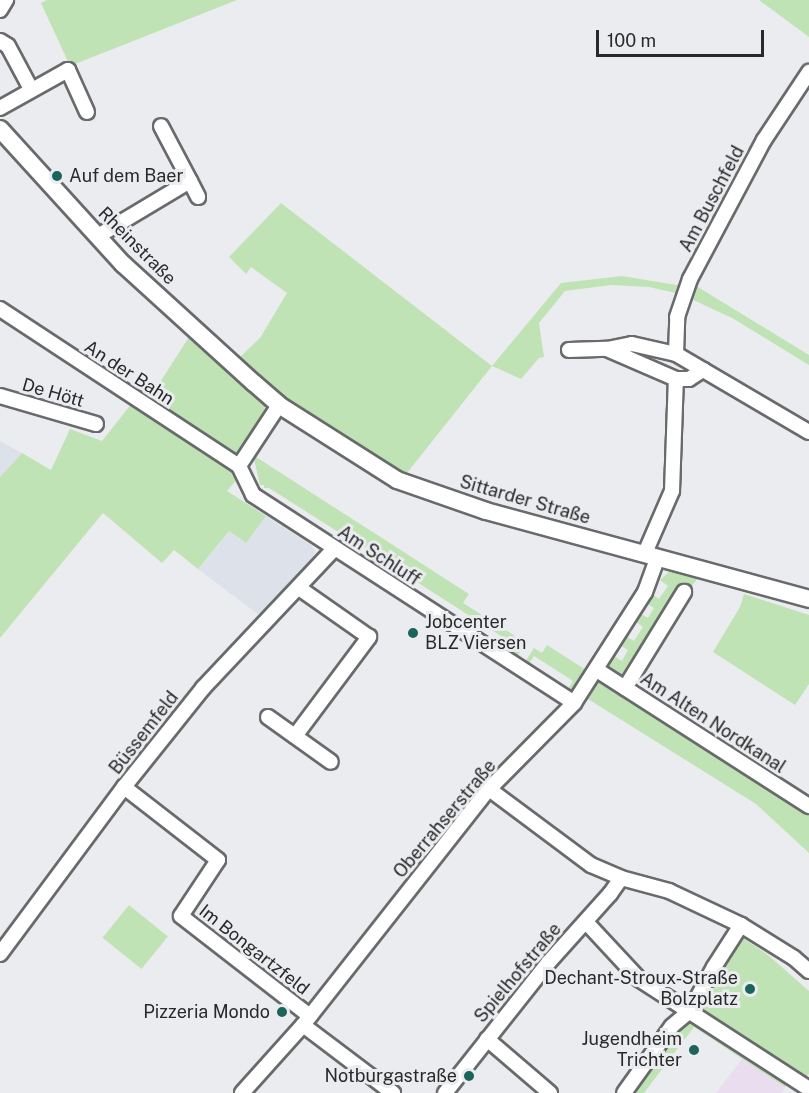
<!DOCTYPE html>
<html>
<head>
<meta charset="utf-8">
<style>
	body { margin:0 }
	#map { position:relative; width:809px; height:1093px; overflow:hidden; background:#ebecef; font-family:"Public Sans",sans-serif }
	div>[style] { position:absolute }
	[style*='--x'] { left:calc(var(--x)*1px); top:calc(var(--y)*1px); width:calc(var(--w)*1px); rotate:calc(var(--a)*1deg) }
	.built>* { inset:0; background:#dde1ea }
	.education>* { inset:0; background:#eaddf0 }
	.green>* { inset:0; background:#c0e3b5; transform-origin:0 0 }
	.roads { filter:drop-shadow(2px 0 #696a6c) drop-shadow(-2px 0 #696a6c) drop-shadow(0 2px #696a6c) drop-shadow(0 -2px #696a6c) }
	.minor>* { height:14px; margin:-7px; padding:0 7px; transform-origin:7px; border-radius:7px; background:#fff }
	.tertiary>* { height:16px; margin:-8px; padding:0 8px; transform-origin:8px; border-radius:8px; background:#fff }
	.dots>* { width:16px; height:16px; translate:-50% -50%; box-sizing:border-box; border:3px solid #ebecef; border-radius:50% }
	span { translate:-50% -50%; white-space:nowrap; text-align:center; line-height:1.15; -webkit-text-stroke:6px #ebecef; paint-order:stroke }
	.poi-label { font-size:18px; color:#29292a }
	.left { translate:0 -50%; text-align:left }
	.right { translate:-100% -50%; text-align:right }
	.street-label { font-size:18px; color:#29292a }
	.scale { position:absolute; left:596px; top:30px; width:168px; height:27px; box-sizing:border-box; border:3px solid #29292a; border-top:0; padding-left:8px; font-size:18px; line-height:21px; white-space:nowrap; color:#29292a; -webkit-text-stroke:4px #ebecef; paint-order:stroke }
</style>
</head>
<body>
<div id="map">
	<div class="built">
		<i style="clip-path:polygon(0 441px,22px 453px,0 477px)"></i>
		<i style="clip-path:polygon(266px 516px,311px 545px,315px 551px,313px 558px,259px 615px,198px 569px,229px 531px,246px 543px)"></i>
	</div>
	<div class="education">
		<i style="clip-path:polygon(742px 1059px,785px 1087px,782px 1093px,716px 1093px)"></i>
	</div>
	<div class="green">
		<i style="clip-path:polygon(47px 0,237px 0,70px 66px,41px 3px)"></i>
		<i style="clip-path:polygon(759px 0,809px 0,809px 37px)"></i>
		<i style="clip-path:polygon(281px 203px,492px 366px,561px 283px,622px 276px,683px 286px,680px 294px,649px 287px,611px 285px,565px 291px,539px 323px,544px 357px,539px 358px,521px 379px,492px 366px,403px 478px,277px 395px,281px 393px,238px 359px,260px 338px,287px 293px,251px 267px,246px 274px,229px 257px)"></i>
		<i style="clip-path:polygon(693px 284px,809px 355px,809px 365px,734px 319px,687px 297px)"></i>
		<i style="clip-path:polygon(189px 337px,231px 377px,265px 405px,264px 419px,240px 460px,148px 401px)"></i>
		<i style="clip-path:polygon(132px 403px,240px 476px,227px 491px,266px 516px,246px 543px,229px 531px,198px 569px,174px 550px,162px 563px,103px 513px,0 638px,0 477px,22px 453px,51px 470px,70px 429px,102px 441px)"></i>
		<i style="clip-path:polygon(253px 455px,469px 594px,463px 603px,526px 643px,517px 657px,513px 654px,518px 647px,409px 577px,404px 584px,382px 571px,387px 563px,269px 488px,264px 488px,264px 485px,260px 485px)"></i>
		<i style="clip-path:polygon(670px 571px,698px 578px,624px 677px,607px 667px,614px 656px,622px 661px,628px 650px,620px 645px,626px 636px,634px 641px,643px 627px,635px 621px,640px 613px,648px 618px,654px 608px,646px 603px,652px 594px,659px 599px,668px 586px,660px 580px)"></i>
		<i style="clip-path:polygon(744px 594px,809px 615px,809px 684px,795px 705px,713px 652px,740px 607px)"></i>
		<i style="clip-path:polygon(547px 645px,586px 670px,573px 692px,568px 689px,573px 681px,534px 656px,529px 664px,525px 662px,534px 648px,542px 653px)"></i>
		<i style="clip-path:polygon(600px 679px,809px 812px,809px 853px,756px 804px,588px 699px)"></i>
		<i style="left:129px;top:905px;width:50px;height:42px;rotate:39deg"></i>
		<i style="clip-path:polygon(741px 937px,768px 955px,809px 991px,809px 1074px,803px 1079px,705px 1017px,700px 1010px,702px 997px)"></i>
		<i style="clip-path:polygon(686px 1021px,699px 1022px,786px 1080px,785px 1087px,694px 1027px,644px 1093px,630px 1093px,675px 1029px)"></i>
	</div>
	<div class="roads">
		<div class="minor">
			<i style="--x:0;--y:10;--w:12;--a:-59"></i>
			<i style="--x:0;--y:41;--w:9;--a:32"></i>
			<i style="--x:8;--y:46;--w:49;--a:61.9"></i>
			<i style="--x:0;--y:108;--w:78;--a:-29.2"></i>
			<i style="--x:68;--y:70;--w:46;--a:65.7"></i>
			<i style="--x:190;--y:181;--w:18;--a:63"></i>
			<i style="--x:98;--y:236;--w:107;--a:-30.9"></i>
			<i style="--x:190;--y:181;--w:62;--a:-117.8"></i>
			<i style="--x:0;--y:309;--w:286;--a:33.3"></i>
			<i style="--x:607;--y:349;--w:25;--a:-11"></i>
			<i style="--x:632;--y:344;--w:45;--a:12.8"></i>
			<i style="--x:676;--y:354;--w:154;--a:30.4"></i>
			<i style="--x:569;--y:350;--w:38;--a:-2"></i>
			<i style="--x:607;--y:349;--w:75;--a:23.5"></i>
			<i style="--x:676;--y:379;--w:13;--a:0"></i>
			<i style="--x:689;--y:379;--w:17;--a:-33"></i>
			<i style="--x:676;--y:354;--w:37;--a:-88"></i>
			<i style="--x:677;--y:317;--w:40;--a:-71.1"></i>
			<i style="--x:690;--y:279;--w:157;--a:-62"></i>
			<i style="--x:764;--y:140;--w:82;--a:-56.5"></i>
			<i style="--x:0;--y:396;--w:100;--a:16.3"></i>
			<i style="--x:239;--y:466;--w:32;--a:64"></i>
			<i style="--x:253;--y:495;--w:382;--a:32.9"></i>
			<i style="--x:239;--y:466;--w:73;--a:-56.7"></i>
			<i style="--x:645;--y:553;--w:68;--a:-66.5"></i>
			<i style="--x:672;--y:491;--w:112;--a:-88"></i>
			<i style="--x:597;--y:670;--w:252;--a:32.7"></i>
			<i style="--x:625;--y:688;--w:113;--a:-58.4"></i>
			<i style="--x:268;--y:717;--w:77;--a:35.5"></i>
			<i style="--x:295;--y:736;--w:124;--a:-53.2"></i>
			<i style="--x:369;--y:637;--w:85;--a:-145"></i>
			<i style="--x:124;--y:787;--w:119;--a:37.8"></i>
			<i style="--x:218;--y:860;--w:67;--a:123.5"></i>
			<i style="--x:181;--y:916;--w:163;--a:37.8"></i>
			<i style="--x:489;--y:789;--w:127;--a:36.7"></i>
			<i style="--x:591;--y:865;--w:33;--a:23"></i>
			<i style="--x:621;--y:878;--w:50;--a:15.2"></i>
			<i style="--x:669;--y:891;--w:80;--a:25.3"></i>
			<i style="--x:741;--y:925;--w:62;--a:31.9"></i>
			<i style="--x:794;--y:958;--w:20;--a:41"></i>
			<i style="--x:586;--y:922;--w:78;--a:47.1"></i>
			<i style="--x:639;--y:979;--w:202;--a:32.9"></i>
			<i style="--x:0;--y:954;--w:208;--a:-53.4"></i>
			<i style="--x:124;--y:787;--w:127;--a:-51.4"></i>
			<i style="--x:203;--y:688;--w:191;--a:-46.7"></i>
			<i style="--x:303;--y:1025;--w:113;--a:37.1"></i>
			<i style="--x:487;--y:1039;--w:83;--a:40.6"></i>
			<i style="--x:242;--y:1093;--w:91;--a:-48.1"></i>
			<i style="--x:303;--y:1025;--w:300;--a:-51.8"></i>
			<i style="--x:489;--y:789;--w:121;--a:-45.3"></i>
			<i style="--x:574;--y:703;--w:132;--a:-57.4"></i>
			<i style="--x:645;--y:592;--w:37;--a:-70"></i>
			<i style="--x:445;--y:1093;--w:166;--a:-51.6"></i>
			<i style="--x:548;--y:963;--w:93;--a:-48.1"></i>
			<i style="--x:610;--y:894;--w:19;--a:-55"></i>
			<i style="--x:624;--y:1093;--w:82;--a:-54.4"></i>
			<i style="--x:672;--y:1026;--w:23;--a:-40"></i>
			<i style="--x:690;--y:1011;--w:50;--a:-61.4"></i>
			<i style="--x:714;--y:967;--w:50;--a:-57.3"></i>
		</div>
		<div class="tertiary">
			<i style="--x:0;--y:129;--w:183;--a:47.7"></i>
			<i style="--x:123;--y:264;--w:177;--a:42.3"></i>
			<i style="--x:254;--y:383;--w:33;--a:41"></i>
			<i style="--x:279;--y:405;--w:140;--a:32.4"></i>
			<i style="--x:397;--y:480;--w:94;--a:19.2"></i>
			<i style="--x:486;--y:511;--w:335;--a:15.2"></i>
		</div>
	</div>
	<div class="dots">
		<i style="left:57px;top:176px;background:#1b6459"></i>
		<i style="left:413px;top:633px;background:#1b6459"></i>
		<i style="left:750px;top:989px;background:#1b6459"></i>
		<i style="left:282px;top:1012px;background:#1b6459"></i>
		<i style="left:694px;top:1050px;background:#1b6459"></i>
		<i style="left:469px;top:1076px;background:#1b6459"></i>
	</div>
	<div class="poi-label">
		<span class="left" style="left:69px;top:176px">Auf dem Baer</span>
		<span class="left" style="left:425px;top:633px">Jobcenter<br>BLZ Viersen</span>
		<span class="right" style="left:738px;top:989px">Dechant-Stroux-Straße<br>Bolzplatz</span>
		<span class="right" style="left:270px;top:1012px">Pizzeria Mondo</span>
		<span class="right" style="left:682px;top:1050px">Jugendheim<br>Trichter</span>
		<span class="right" style="left:457px;top:1076px">Notburgastraße</span>
	</div>
	<div class="street-label">
		<span style="left:712px;top:199px;rotate:-62deg">Am Buschfeld</span>
		<span style="left:137px;top:246px;rotate:45deg">Rheinstraße</span>
		<span style="left:129px;top:373px;rotate:33deg">An der Bahn</span>
		<span style="left:53px;top:393px;rotate:16deg">De Hött</span>
		<span style="left:525px;top:500px;rotate:16deg">Sittarder Straße</span>
		<span style="left:379px;top:556px;rotate:33deg">Am Schluff</span>
		<span style="left:713px;top:723px;rotate:33deg">Am Alten Nordkanal</span>
		<span style="left:144px;top:733px;rotate:-52deg">Büssemfeld</span>
		<span style="left:445px;top:819px;rotate:-50deg">Oberrahserstraße</span>
		<span style="left:254px;top:950px;rotate:38deg">Im Bongartzfeld</span>
		<span style="left:518px;top:973px;rotate:-50deg">Spielhofstraße</span>
	</div>
	<div class="scale">100 m</div>
</div>
</body>
</html>
